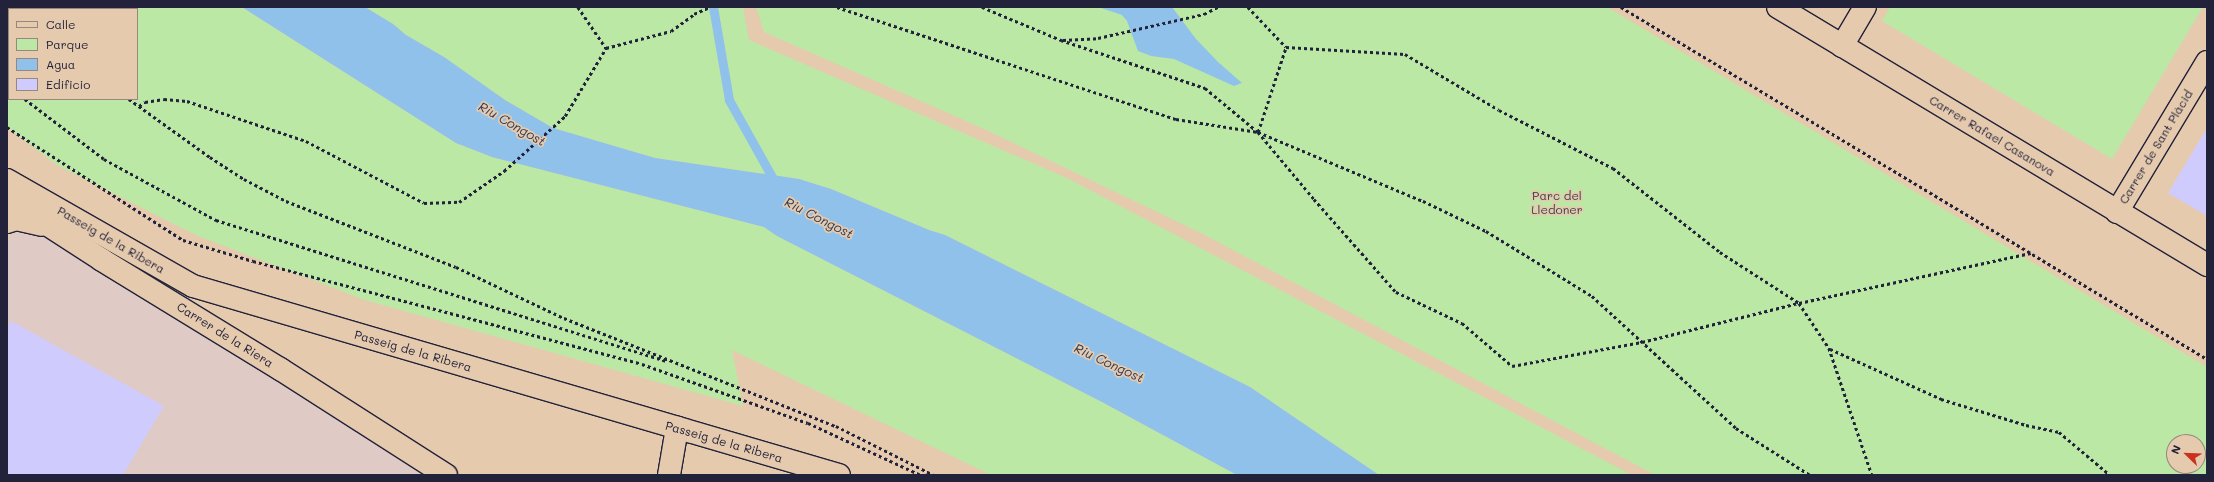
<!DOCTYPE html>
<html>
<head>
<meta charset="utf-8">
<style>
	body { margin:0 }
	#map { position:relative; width:2214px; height:482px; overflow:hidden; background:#e5caad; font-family:Mali,sans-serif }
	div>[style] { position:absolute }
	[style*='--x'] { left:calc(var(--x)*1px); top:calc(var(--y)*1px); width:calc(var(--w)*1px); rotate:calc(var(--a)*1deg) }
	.built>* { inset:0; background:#dfcac5 }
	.green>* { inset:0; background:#bce8a6 }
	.water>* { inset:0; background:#8fc1eb }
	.stream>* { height:9px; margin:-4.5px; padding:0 4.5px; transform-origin:4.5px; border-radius:4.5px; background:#8fc1eb }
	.building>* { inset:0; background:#d0cbfd }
	.path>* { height:2.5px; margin-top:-1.25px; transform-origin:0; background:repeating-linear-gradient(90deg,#22223b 0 3px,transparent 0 6px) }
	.roads { filter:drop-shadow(1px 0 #22223b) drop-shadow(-1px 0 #22223b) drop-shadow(0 1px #22223b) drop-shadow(0 -1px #22223b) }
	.street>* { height:22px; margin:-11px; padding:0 11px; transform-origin:11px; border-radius:11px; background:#e5caad }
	span { translate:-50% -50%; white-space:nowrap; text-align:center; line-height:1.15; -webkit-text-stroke:3.5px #e5caad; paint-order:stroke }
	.street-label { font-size:12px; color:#22223b }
	.park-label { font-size:12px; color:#39404b }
	.water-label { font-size:13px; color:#323a55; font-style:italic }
	.frame { position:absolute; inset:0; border:8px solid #22223b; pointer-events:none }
	.legend { position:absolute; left:8px; top:8px; width:130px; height:92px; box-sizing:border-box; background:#e5caad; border:1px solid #97877f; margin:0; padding:5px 7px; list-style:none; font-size:12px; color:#22223b }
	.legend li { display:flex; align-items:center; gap:8px; height:20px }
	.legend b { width:20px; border:1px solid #97877f }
	.north { position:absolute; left:2166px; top:434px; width:40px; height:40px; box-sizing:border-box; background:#e5caad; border:1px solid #97877f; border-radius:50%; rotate:293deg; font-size:11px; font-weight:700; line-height:16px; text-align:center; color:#22223b }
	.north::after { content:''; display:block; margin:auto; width:14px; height:18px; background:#c8321e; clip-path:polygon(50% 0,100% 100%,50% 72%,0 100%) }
</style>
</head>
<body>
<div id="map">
	<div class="built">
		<i style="clip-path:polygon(16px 219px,102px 260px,443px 475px,7px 475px,7px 241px)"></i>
	</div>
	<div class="green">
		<i style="clip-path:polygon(evenodd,7px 7px,242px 7px,456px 143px,492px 157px,764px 227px,777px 236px,1102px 402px,1237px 475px,991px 475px,732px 350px,743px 406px,365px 300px,198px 236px,57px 165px,7px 127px,7px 7px,9px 9px,137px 9px,137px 99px,9px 99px,9px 9px)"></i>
		<i style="clip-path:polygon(365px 7px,743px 7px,749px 40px,1067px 178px,1632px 475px,1379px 475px,1250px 387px,945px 235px,929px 230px,831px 189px,799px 179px,655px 158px,553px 128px,505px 100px,444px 57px,406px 35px,393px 24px)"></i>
		<i style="clip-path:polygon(evenodd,756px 7px,1607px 7px,2207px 367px,2207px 475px,1655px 475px,1201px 233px,982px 128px,764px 32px,756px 7px,2174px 442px,2198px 442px,2198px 466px,2174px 466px,2174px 442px)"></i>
		<i style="clip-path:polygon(1890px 7px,2203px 7px,2112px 159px,1882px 21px)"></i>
	</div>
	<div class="water">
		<i style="clip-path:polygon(242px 7px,365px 7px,393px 24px,406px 35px,444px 57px,505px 100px,553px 128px,655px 158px,799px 179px,831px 189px,929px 230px,945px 235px,1250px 387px,1379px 475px,1237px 475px,1102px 402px,777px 236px,764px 227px,492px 157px,456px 143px)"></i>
		<i style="clip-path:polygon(1098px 7px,1172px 7px,1196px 39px,1218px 62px,1242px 83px,1234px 86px,1174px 59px,1151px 56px,1138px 51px,1127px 21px,1122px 15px)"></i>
	</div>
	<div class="stream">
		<i style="--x:713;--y:7;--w:94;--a:80.2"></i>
		<i style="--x:729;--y:100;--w:96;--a:60.8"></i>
	</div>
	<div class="building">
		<i style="clip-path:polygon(2207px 128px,2207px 216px,2168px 193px)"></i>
		<i style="clip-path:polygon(11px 321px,164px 406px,123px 475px,7px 475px,7px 329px)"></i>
	</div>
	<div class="path">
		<i style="--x:578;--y:7;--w:50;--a:55.7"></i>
		<i style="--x:837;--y:7;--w:357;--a:18.3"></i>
		<i style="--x:1176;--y:119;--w:83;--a:9"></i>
		<i style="--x:1258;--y:132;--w:179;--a:22.7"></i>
		<i style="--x:1423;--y:201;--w:70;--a:25.5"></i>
		<i style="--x:1486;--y:231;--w:124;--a:31.5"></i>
		<i style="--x:1592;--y:296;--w:195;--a:42.5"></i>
		<i style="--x:1736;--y:428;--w:88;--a:32.4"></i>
		<i style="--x:982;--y:7;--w:86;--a:22.7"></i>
		<i style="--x:1061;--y:40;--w:152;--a:18.4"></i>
		<i style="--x:1205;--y:88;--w:69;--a:39.7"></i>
		<i style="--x:1258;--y:132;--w:87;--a:50.1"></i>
		<i style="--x:1314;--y:199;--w:124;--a:48.6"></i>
		<i style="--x:1396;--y:292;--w:73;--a:25.2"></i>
		<i style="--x:1462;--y:323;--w:66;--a:40.7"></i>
		<i style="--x:1512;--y:366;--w:132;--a:-10.5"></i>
		<i style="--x:1642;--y:342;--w:162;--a:-14"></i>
		<i style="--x:1799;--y:303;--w:237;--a:-12.2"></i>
		<i style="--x:1248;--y:7;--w:55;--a:46.5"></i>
		<i style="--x:1286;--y:47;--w:119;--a:3.4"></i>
		<i style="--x:1405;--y:54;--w:109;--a:30.8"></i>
		<i style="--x:1499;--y:110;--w:128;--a:27"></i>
		<i style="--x:1613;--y:168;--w:136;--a:38.1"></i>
		<i style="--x:1720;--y:252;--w:94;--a:32.8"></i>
		<i style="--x:1799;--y:303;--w:54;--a:56.3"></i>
		<i style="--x:1829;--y:348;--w:134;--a:71.3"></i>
		<i style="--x:1621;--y:7;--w:684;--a:30.99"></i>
		<i style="--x:7;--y:20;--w:2;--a:27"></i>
		<i style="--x:1063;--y:40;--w:35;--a:-3"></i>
		<i style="--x:1098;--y:38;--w:109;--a:-12.8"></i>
		<i style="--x:1204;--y:14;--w:16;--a:-27"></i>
		<i style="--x:7;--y:85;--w:3;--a:45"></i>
		<i style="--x:25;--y:99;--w:99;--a:37.2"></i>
		<i style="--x:104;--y:159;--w:128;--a:28.6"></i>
		<i style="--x:216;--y:220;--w:473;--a:17.4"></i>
		<i style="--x:129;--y:99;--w:100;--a:35.6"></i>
		<i style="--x:210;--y:157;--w:40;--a:32.9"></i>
		<i style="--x:244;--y:179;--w:47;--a:27.6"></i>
		<i style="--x:286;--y:201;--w:182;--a:21.2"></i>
		<i style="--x:456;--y:267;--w:119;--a:25.3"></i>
		<i style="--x:564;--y:318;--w:293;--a:21.7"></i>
		<i style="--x:836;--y:426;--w:110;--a:26.6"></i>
		<i style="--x:139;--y:106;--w:7;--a:-34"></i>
		<i style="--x:145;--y:102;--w:19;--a:-9"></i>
		<i style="--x:164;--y:99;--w:23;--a:5"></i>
		<i style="--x:187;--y:101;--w:126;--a:18.6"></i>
		<i style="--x:306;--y:141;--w:133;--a:27.7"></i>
		<i style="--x:424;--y:203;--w:35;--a:-2"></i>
		<i style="--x:459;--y:202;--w:55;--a:-34.6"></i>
		<i style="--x:504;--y:171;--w:82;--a:-42"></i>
		<i style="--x:565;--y:116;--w:79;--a:-58.9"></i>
		<i style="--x:606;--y:48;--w:67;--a:-14.7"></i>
		<i style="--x:671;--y:31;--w:29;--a:-36"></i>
		<i style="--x:694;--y:14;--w:17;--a:-24"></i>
		<i style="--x:7;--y:127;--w:209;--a:32.7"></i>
		<i style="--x:183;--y:240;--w:73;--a:16.7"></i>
		<i style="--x:253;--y:261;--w:402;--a:14.8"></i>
		<i style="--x:642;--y:364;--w:176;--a:19.6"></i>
		<i style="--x:808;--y:423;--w:124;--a:24.7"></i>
		<i style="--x:1258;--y:132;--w:89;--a:-71.8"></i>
		<i style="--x:1830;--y:349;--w:122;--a:24.2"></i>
		<i style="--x:1941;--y:399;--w:89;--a:17"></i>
		<i style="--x:2026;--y:425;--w:34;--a:12"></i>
		<i style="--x:2059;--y:432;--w:67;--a:40.1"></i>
	</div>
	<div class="roads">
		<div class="street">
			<i style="--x:1778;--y:7;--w:501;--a:31.02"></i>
			<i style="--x:1842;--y:46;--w:45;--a:-59.5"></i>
			<i style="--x:7;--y:180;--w:214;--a:29.7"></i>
			<i style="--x:193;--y:286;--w:673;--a:16.31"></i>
			<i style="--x:7;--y:193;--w:12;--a:55"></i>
			<i style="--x:14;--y:203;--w:105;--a:32.9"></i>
			<i style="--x:102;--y:260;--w:209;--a:31.5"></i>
			<i style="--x:280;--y:369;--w:197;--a:32.6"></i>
			<i style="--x:2117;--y:212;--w:175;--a:-59"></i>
			<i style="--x:7;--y:222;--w:9;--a:-18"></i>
			<i style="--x:16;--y:219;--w:26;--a:13"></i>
			<i style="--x:669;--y:475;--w:48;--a:-80.3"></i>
		</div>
	</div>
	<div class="street-label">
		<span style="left:1992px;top:136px;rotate:31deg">Carrer Rafael Casanova</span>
		<span style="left:2156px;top:147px;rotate:-59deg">Carrer de Sant Plàcid</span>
		<span style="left:111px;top:240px;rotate:30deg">Passeig de la Ribera</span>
		<span style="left:225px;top:335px;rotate:32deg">Carrer de la Riera</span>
		<span style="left:413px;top:351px;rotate:16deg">Passeig de la Ribera</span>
		<span style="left:724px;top:442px;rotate:16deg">Passeig de la Ribera</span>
	</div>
	<div class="park-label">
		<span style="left:1557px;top:203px">Parc del<br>Lledoner</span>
	</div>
	<div class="water-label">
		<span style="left:512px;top:124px;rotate:30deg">Riu Congost</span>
		<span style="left:819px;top:218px;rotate:27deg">Riu Congost</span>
		<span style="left:1109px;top:363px;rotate:25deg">Riu Congost</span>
	</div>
	<div class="frame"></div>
	<ul class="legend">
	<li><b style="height:5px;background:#e5caad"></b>Calle</li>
	<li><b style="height:11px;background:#bce8a6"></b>Parque</li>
	<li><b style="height:11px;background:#8fc1eb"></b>Agua</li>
	<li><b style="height:11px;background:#d0cbfd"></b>Edificio</li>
	</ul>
	<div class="north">N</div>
</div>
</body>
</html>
